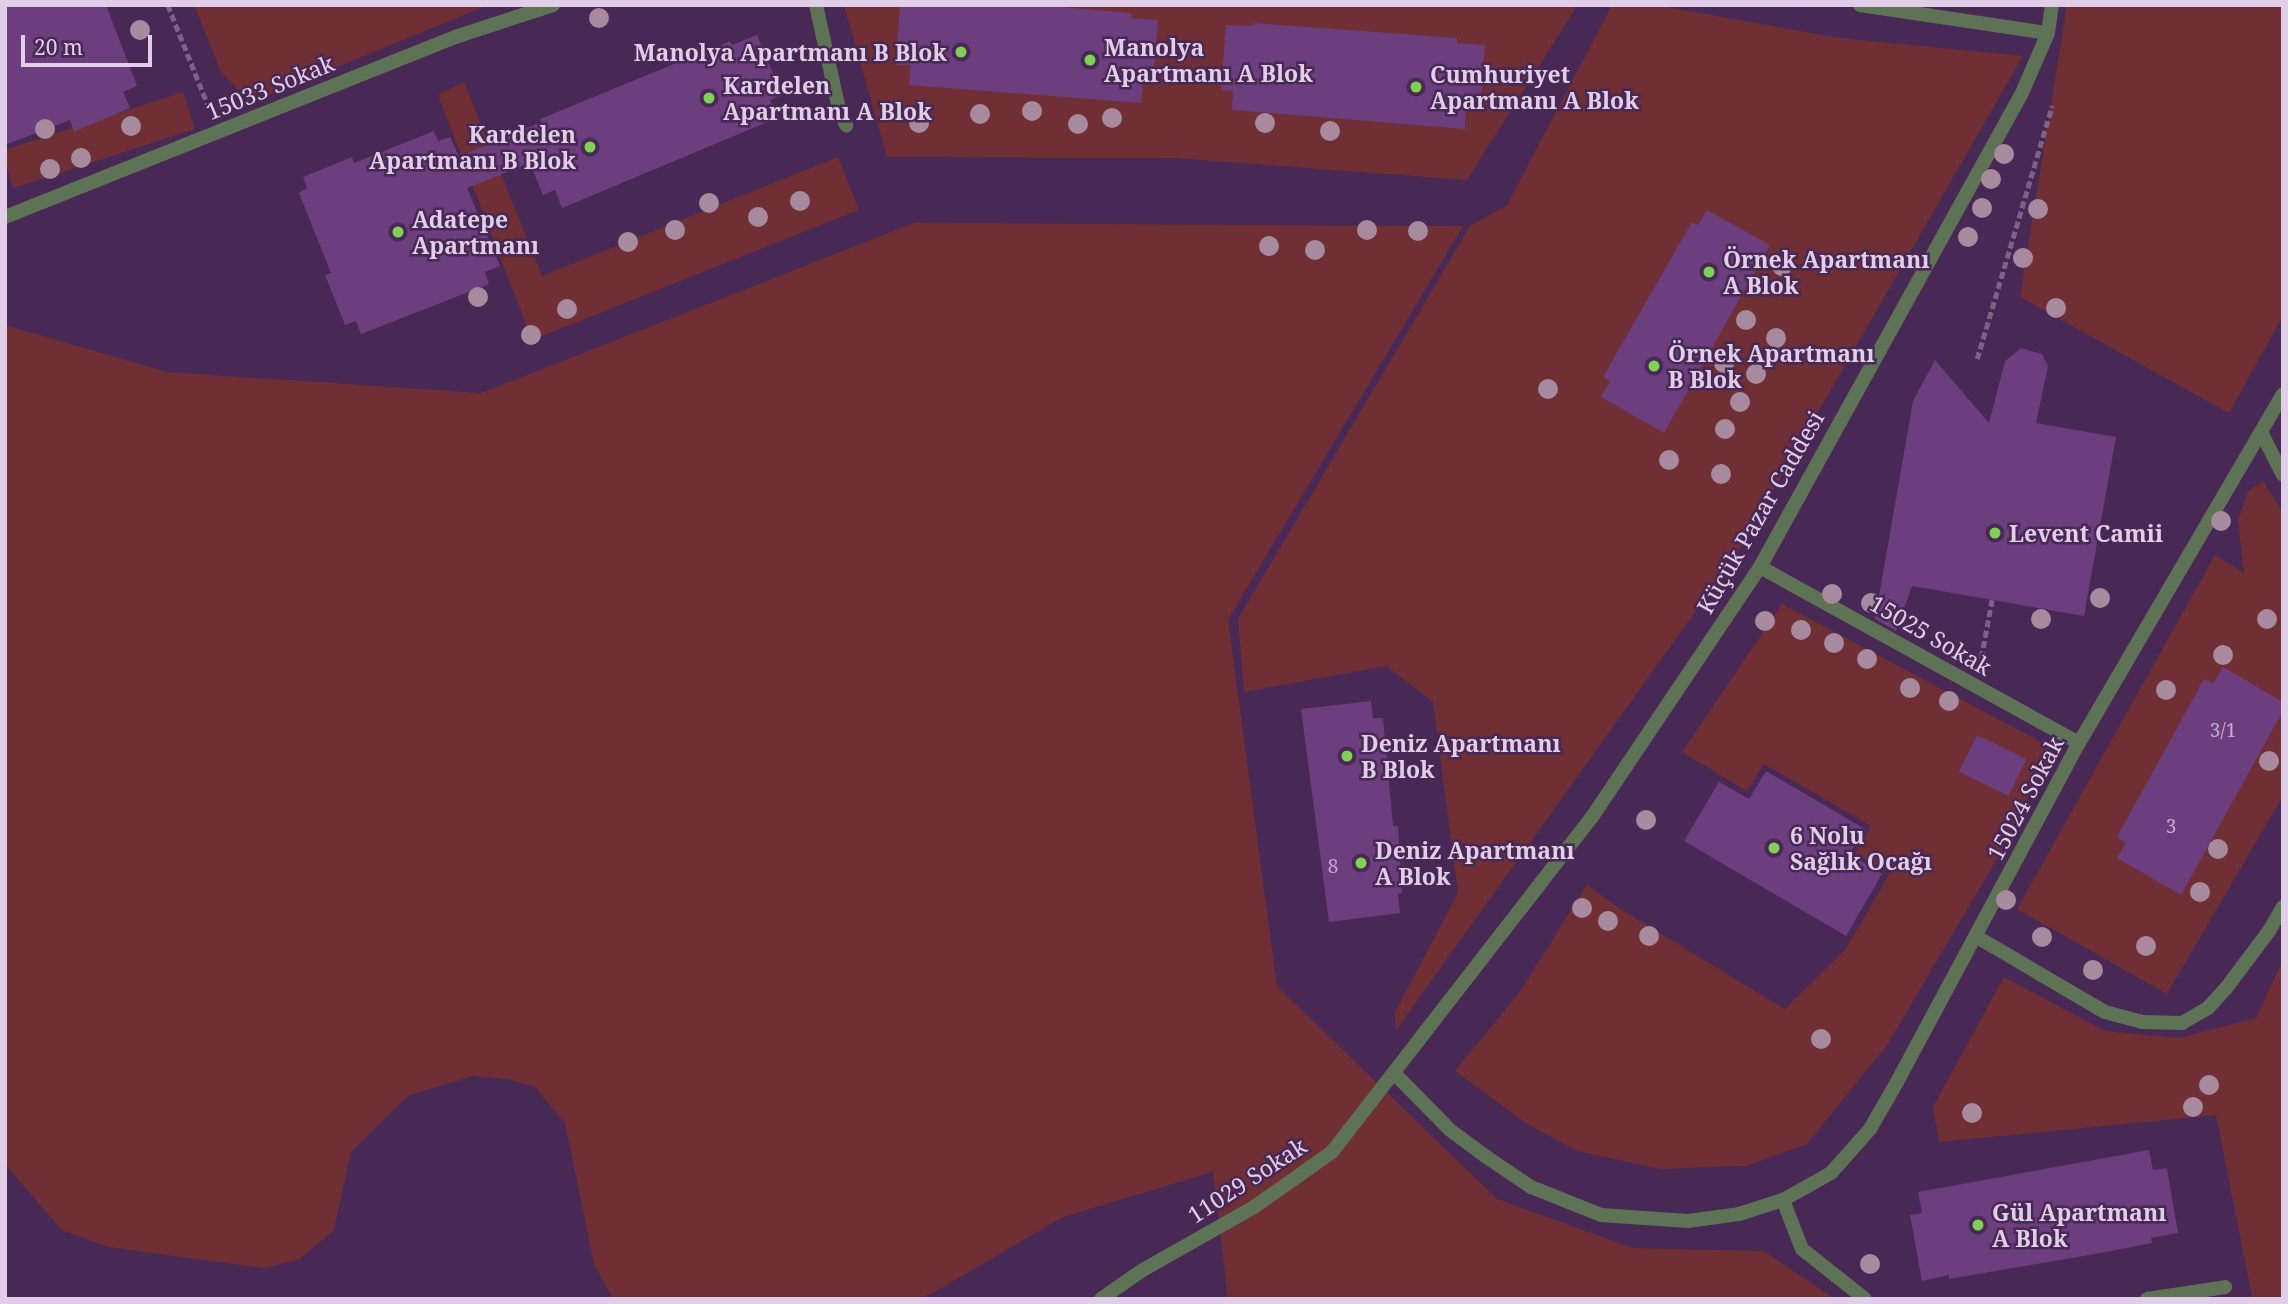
<!DOCTYPE html>
<html>
<head>
<meta charset="utf-8">
<style>
	body { margin:0 }
	#map { position:relative; width:2288px; height:1304px; overflow:hidden; background:#482854; font-family:"Noto Serif",serif }
	div>[style] { position:absolute }
	[style*='--x'] { left:calc(var(--x)*1px); top:calc(var(--y)*1px); width:calc(var(--w)*1px); rotate:calc(var(--a)*1deg) }
	.green>* { inset:0; background:#6f2f35; transform-origin:0 0 }
	.building>* { inset:0; background:#6d3e7e; transform-origin:0 0 }
	.path>* { height:4.5px; margin-top:-2.25px; transform-origin:0; background:repeating-linear-gradient(90deg,#7d6187 0 7px,transparent 0 10.5px) }
	.service>* { height:14px; margin:-7px; padding:0 7px; transform-origin:7px; border-radius:7px; background:#5e7355 }
	.trees>* { width:20px; height:20px; margin:-10px; border-radius:50%; background:#a78a9e }
	.dots>* { width:19px; height:19px; translate:-50% -50%; box-sizing:border-box; border:4px solid #482854; border-radius:50% }
	span { translate:-50% -50%; white-space:nowrap; text-align:center; line-height:1.15; -webkit-text-stroke:5px #482854; paint-order:stroke }
	.number-label { font-size:19px; color:#c4aace }
	.number-label span { -webkit-text-stroke-width:0 }
	.poi-label { font-size:23px; color:#e1cee8; font-weight:700 }
	.left { translate:0 -50%; text-align:left }
	.right { translate:-100% -50%; text-align:right }
	.street-label { font-size:23px; color:#e1cee8 }
	.frame { position:absolute; inset:0; border:7px solid #e1cee8; pointer-events:none }
	.scale { position:absolute; left:21px; top:35px; width:131px; height:32px; box-sizing:border-box; border:4px solid #e1cee8; border-top:0; padding-left:9px; font-size:21px; line-height:24px; white-space:nowrap; color:#e1cee8; -webkit-text-stroke:5px #482854; paint-order:stroke }
</style>
</head>
<body>
<div id="map">
	<div class="green">
		<i style="clip-path:polygon(194px 5px,488px 5px,250px 103px,221px 72px)"></i>
		<i style="clip-path:polygon(844px 5px,1572px 5px,1575px 9px,1467px 180px,1174px 158px,887px 157px)"></i>
		<i style="clip-path:polygon(1612px 5px,1655px 5px,1840px 38px,2023px 56px,1736px 555px,1396px 1030px,1395px 1012px,1458px 893px,1433px 702px,1386px 666px,1244px 692px,1238px 619px,1470px 226px,1507px 205px)"></i>
		<i style="clip-path:polygon(2067px 5px,2283px 5px,2283px 316px,2229px 413px,2020px 297px)"></i>
		<i style="clip-path:polygon(464px 82px,542px 276px,838px 157px,859px 210px,532px 340px,438px 95px)"></i>
		<i style="left:183px;top:92px;width:39px;height:191px;rotate:72deg"></i>
		<i style="clip-path:polygon(914px 223px,1463px 226px,1228px 620px,1277px 986px,1497px 1199px,1633px 1248px,1764px 1251px,1835px 1299px,1228px 1299px,1213px 1172px,1063px 1217px,931px 1294px,916px 1299px,613px 1299px,594px 1264px,565px 1123px,535px 1087px,508px 1079px,472px 1076px,408px 1096px,351px 1152px,334px 1230px,300px 1259px,264px 1268px,108px 1247px,62px 1230px,5px 1164px,5px 325px,167px 372px,481px 393px)"></i>
		<i style="clip-path:polygon(2263px 481px,2283px 513px,2283px 796px,2167px 994px,2017px 909px,2215px 555px,2244px 573px,2238px 520px,2248px 491px)"></i>
		<i style="clip-path:polygon(1782px 604px,2054px 749px,2004px 847px,1888px 1044px,1807px 1144px,1746px 1166px,1661px 1169px,1577px 1151px,1527px 1124px,1455px 1071px,1519px 993px,1587px 885px,1620px 909px,1785px 1009px,1845px 950px,1890px 873px,1855px 854px,1871px 826px,1764px 764px,1747px 791px,1682px 752px)"></i>
		<i style="clip-path:polygon(2283px 960px,2283px 1299px,2242px 1299px,2252px 1297px,2216px 1115px,1939px 1142px,1933px 1107px,2004px 977px,2105px 1031px,2178px 1038px,2256px 1018px)"></i>
	</div>
	<div class="building">
		<i style="clip-path:polygon(5px 5px,106px 5px,137px 86px,123px 92px,130px 108px,74px 132px,70px 120px,5px 145px)"></i>
		<i style="clip-path:polygon(900px 5px,1036px 5px,1132px 13px,1131px 18px,1158px 20px,1153px 84px,1143px 83px,1141px 103px,909px 85px,910px 65px,896px 65px)"></i>
		<i style="clip-path:polygon(1253px 23px,1457px 38px,1457px 43px,1485px 45px,1480px 110px,1466px 109px,1465px 129px,1232px 110px,1233px 91px,1221px 90px,1226px 25px,1253px 26px)"></i>
		<i style="clip-path:polygon(757px 35px,782px 95px,770px 100px,777px 118px,562px 208px,555px 190px,543px 195px,530px 163px,467px 188px,500px 266px,485px 272px,489px 284px,361px 334px,356px 321px,345px 325px,325px 275px,331px 273px,299px 193px,307px 188px,303px 177px,352px 157px,354px 163px,434px 131px,438px 141px,450px 137px,459px 157px,541px 122px,540px 119px,730px 41px,732px 45px)"></i>
		<i style="clip-path:polygon(1707px 210px,1770px 245px,1664px 433px,1601px 397px,1610px 381px,1603px 377px,1692px 222px,1698px 225px)"></i>
		<i style="clip-path:polygon(2021px 348px,2042px 354px,2048px 366px,2036px 423px,2116px 437px,2084px 616px,1912px 586px,1896px 631px,1875px 619px,1913px 401px,1935px 360px,1989px 423px,2005px 361px)"></i>
		<i style="clip-path:polygon(2223px 667px,2283px 702px,2283px 711px,2181px 895px,2117px 858px,2126px 843px,2117px 837px,2204px 679px,2213px 684px)"></i>
		<i style="clip-path:polygon(1371px 701px,1373px 718px,1383px 718px,1393px 826px,1398px 826px,1402px 893px,1398px 894px,1400px 913px,1329px 922px,1301px 709px)"></i>
		<i style="left:1977px;top:735px;width:55px;height:41px;rotate:26deg"></i>
		<i style="clip-path:polygon(1766px 771px,1865px 829px,1849px 854px,1882px 874px,1846px 936px,1684px 841px,1719px 782px,1749px 799px)"></i>
		<i style="clip-path:polygon(2149px 1150px,2153px 1170px,2167px 1168px,2178px 1233px,2151px 1238px,2152px 1243px,2106px 1252px,1949px 1279px,1949px 1275px,1922px 1281px,1910px 1215px,1922px 1213px,1918px 1192px)"></i>
	</div>
	<div class="path">
		<i style="--x:168;--y:5;--w:108;--a:68.2"></i>
		<i style="--x:1977;--y:359;--w:264;--a:-73.5"></i>
		<i style="--x:1981;--y:658;--w:59;--a:-79.3"></i>
	</div>
	<div class="service">
		<i style="--x:816;--y:5;--w:102;--a:77.6"></i>
		<i style="--x:838;--y:105;--w:22;--a:68"></i>
		<i style="--x:1860;--y:5;--w:190;--a:8.5"></i>
		<i style="--x:5;--y:217;--w:485;--a:-21.8"></i>
		<i style="--x:455;--y:37;--w:103;--a:-18.1"></i>
		<i style="--x:2261;--y:432;--w:48;--a:62.9"></i>
		<i style="--x:1760;--y:567;--w:364;--a:28.9"></i>
		<i style="--x:1977;--y:937;--w:148;--a:30.4"></i>
		<i style="--x:2105;--y:1012;--w:38;--a:15"></i>
		<i style="--x:2142;--y:1022;--w:40;--a:1.4"></i>
		<i style="--x:2182;--y:1023;--w:30;--a:-30"></i>
		<i style="--x:2208;--y:1008;--w:28;--a:-48"></i>
		<i style="--x:2227;--y:987;--w:70;--a:-53.1"></i>
		<i style="--x:2269;--y:931;--w:28;--a:-60"></i>
		<i style="--x:1395;--y:1074;--w:78;--a:45.5"></i>
		<i style="--x:1450;--y:1130;--w:44;--a:36.6"></i>
		<i style="--x:1485;--y:1156;--w:55;--a:34"></i>
		<i style="--x:1531;--y:1187;--w:75;--a:21.8"></i>
		<i style="--x:1601;--y:1215;--w:87;--a:3.9"></i>
		<i style="--x:1688;--y:1221;--w:51;--a:-7.8"></i>
		<i style="--x:1739;--y:1214;--w:46;--a:-17.7"></i>
		<i style="--x:1783;--y:1200;--w:55;--a:-29.4"></i>
		<i style="--x:1831;--y:1173;--w:59;--a:-48.4"></i>
		<i style="--x:1870;--y:1129;--w:54;--a:-60.1"></i>
		<i style="--x:1897;--y:1082;--w:385;--a:-61.8"></i>
		<i style="--x:2079;--y:743;--w:404;--a:-59.7"></i>
		<i style="--x:1783;--y:1200;--w:53;--a:68.8"></i>
		<i style="--x:1802;--y:1249;--w:80;--a:38.4"></i>
		<i style="--x:1101;--y:1299;--w:49;--a:-35"></i>
		<i style="--x:1141;--y:1271;--w:130;--a:-29.5"></i>
		<i style="--x:1254;--y:1207;--w:95;--a:-35.2"></i>
		<i style="--x:1332;--y:1152;--w:424;--a:-52.2"></i>
		<i style="--x:1592;--y:817;--w:301;--a:-56.1"></i>
		<i style="--x:1760;--y:567;--w:542;--a:-61.07"></i>
		<i style="--x:2022;--y:93;--w:65;--a:-66.6"></i>
		<i style="--x:2048;--y:33;--w:28;--a:-82"></i>
		<i style="--x:2147;--y:1299;--w:79;--a:-8.7"></i>
	</div>
	<div class="trees">
		<i style="left:599px;top:18px"></i>
		<i style="left:140px;top:30px"></i>
		<i style="left:1032px;top:111px"></i>
		<i style="left:980px;top:114px"></i>
		<i style="left:1112px;top:118px"></i>
		<i style="left:919px;top:123px"></i>
		<i style="left:1265px;top:123px"></i>
		<i style="left:1078px;top:124px"></i>
		<i style="left:131px;top:126px"></i>
		<i style="left:45px;top:129px"></i>
		<i style="left:1330px;top:131px"></i>
		<i style="left:2004px;top:154px"></i>
		<i style="left:81px;top:158px"></i>
		<i style="left:50px;top:169px"></i>
		<i style="left:1991px;top:179px"></i>
		<i style="left:800px;top:201px"></i>
		<i style="left:709px;top:203px"></i>
		<i style="left:1982px;top:208px"></i>
		<i style="left:2038px;top:209px"></i>
		<i style="left:758px;top:217px"></i>
		<i style="left:675px;top:230px"></i>
		<i style="left:1367px;top:230px"></i>
		<i style="left:1418px;top:231px"></i>
		<i style="left:1968px;top:237px"></i>
		<i style="left:628px;top:242px"></i>
		<i style="left:1269px;top:246px"></i>
		<i style="left:1315px;top:250px"></i>
		<i style="left:2023px;top:258px"></i>
		<i style="left:1782px;top:266px"></i>
		<i style="left:478px;top:297px"></i>
		<i style="left:2056px;top:308px"></i>
		<i style="left:567px;top:309px"></i>
		<i style="left:1746px;top:320px"></i>
		<i style="left:531px;top:335px"></i>
		<i style="left:1776px;top:338px"></i>
		<i style="left:1724px;top:363px"></i>
		<i style="left:1756px;top:374px"></i>
		<i style="left:1548px;top:389px"></i>
		<i style="left:1740px;top:402px"></i>
		<i style="left:1725px;top:429px"></i>
		<i style="left:1669px;top:460px"></i>
		<i style="left:1721px;top:474px"></i>
		<i style="left:2221px;top:521px"></i>
		<i style="left:1832px;top:594px"></i>
		<i style="left:2100px;top:598px"></i>
		<i style="left:1871px;top:603px"></i>
		<i style="left:2041px;top:619px"></i>
		<i style="left:2267px;top:619px"></i>
		<i style="left:1765px;top:621px"></i>
		<i style="left:1801px;top:630px"></i>
		<i style="left:1834px;top:643px"></i>
		<i style="left:2223px;top:655px"></i>
		<i style="left:1867px;top:659px"></i>
		<i style="left:1910px;top:688px"></i>
		<i style="left:2166px;top:690px"></i>
		<i style="left:1949px;top:701px"></i>
		<i style="left:2269px;top:761px"></i>
		<i style="left:1646px;top:820px"></i>
		<i style="left:2218px;top:849px"></i>
		<i style="left:2200px;top:892px"></i>
		<i style="left:2006px;top:900px"></i>
		<i style="left:1582px;top:908px"></i>
		<i style="left:1608px;top:921px"></i>
		<i style="left:1649px;top:936px"></i>
		<i style="left:2042px;top:937px"></i>
		<i style="left:2146px;top:946px"></i>
		<i style="left:2093px;top:970px"></i>
		<i style="left:1821px;top:1039px"></i>
		<i style="left:2209px;top:1085px"></i>
		<i style="left:2193px;top:1107px"></i>
		<i style="left:1972px;top:1113px"></i>
		<i style="left:1870px;top:1264px"></i>
	</div>
	<div class="dots">
		<i style="left:961px;top:52px;background:#7ed153"></i>
		<i style="left:1090px;top:60px;background:#7ed153"></i>
		<i style="left:1416px;top:87px;background:#7ed153"></i>
		<i style="left:709px;top:98px;background:#7ed153"></i>
		<i style="left:590px;top:147px;background:#7ed153"></i>
		<i style="left:398px;top:232px;background:#7ed153"></i>
		<i style="left:1709px;top:272px;background:#7ed153"></i>
		<i style="left:1654px;top:366px;background:#7ed153"></i>
		<i style="left:1995px;top:533px;background:#7ed153"></i>
		<i style="left:1347px;top:756px;background:#7ed153"></i>
		<i style="left:1774px;top:848px;background:#7ed153"></i>
		<i style="left:1361px;top:863px;background:#7ed153"></i>
		<i style="left:1978px;top:1225px;background:#7ed153"></i>
	</div>
	<div class="number-label">
		<span style="left:2223px;top:731px">3/1</span>
		<span style="left:2171px;top:827px">3</span>
		<span style="left:1333px;top:867px">8</span>
	</div>
	<div class="poi-label">
		<span class="left" style="left:1104px;top:60px">Manolya<br>Apartmanı A Blok</span>
		<span class="right" style="left:947px;top:52px">Manolya Apartmanı B Blok</span>
		<span class="left" style="left:1430px;top:87px">Cumhuriyet<br>Apartmanı A Blok</span>
		<span class="left" style="left:723px;top:98px">Kardelen<br>Apartmanı A Blok</span>
		<span class="right" style="left:576px;top:147px">Kardelen<br>Apartmanı B Blok</span>
		<span class="left" style="left:412px;top:232px">Adatepe<br>Apartmanı</span>
		<span class="left" style="left:1723px;top:272px">Örnek Apartmanı<br>A Blok</span>
		<span class="left" style="left:1668px;top:366px">Örnek Apartmanı<br>B Blok</span>
		<span class="left" style="left:2009px;top:533px">Levent Camii</span>
		<span class="left" style="left:1361px;top:756px">Deniz Apartmanı<br>B Blok</span>
		<span class="left" style="left:1790px;top:848px">6 Nolu<br>Sağlık Ocağı</span>
		<span class="left" style="left:1375px;top:863px">Deniz Apartmanı<br>A Blok</span>
		<span class="left" style="left:1992px;top:1225px">Gül Apartmanı<br>A Blok</span>
	</div>
	<div class="street-label">
		<span style="left:270px;top:87px;rotate:-22deg">15033 Sokak</span>
		<span style="left:1760px;top:512px;rotate:-60deg">Küçük Pazar Caddesi</span>
		<span style="left:1931px;top:635px;rotate:30deg">15025 Sokak</span>
		<span style="left:2025px;top:798px;rotate:-62deg">15024 Sokak</span>
		<span style="left:1247px;top:1180px;rotate:-33deg">11029 Sokak</span>
	</div>
	<div class="frame"></div>
	<div class="scale">20 m</div>
</div>
</body>
</html>
